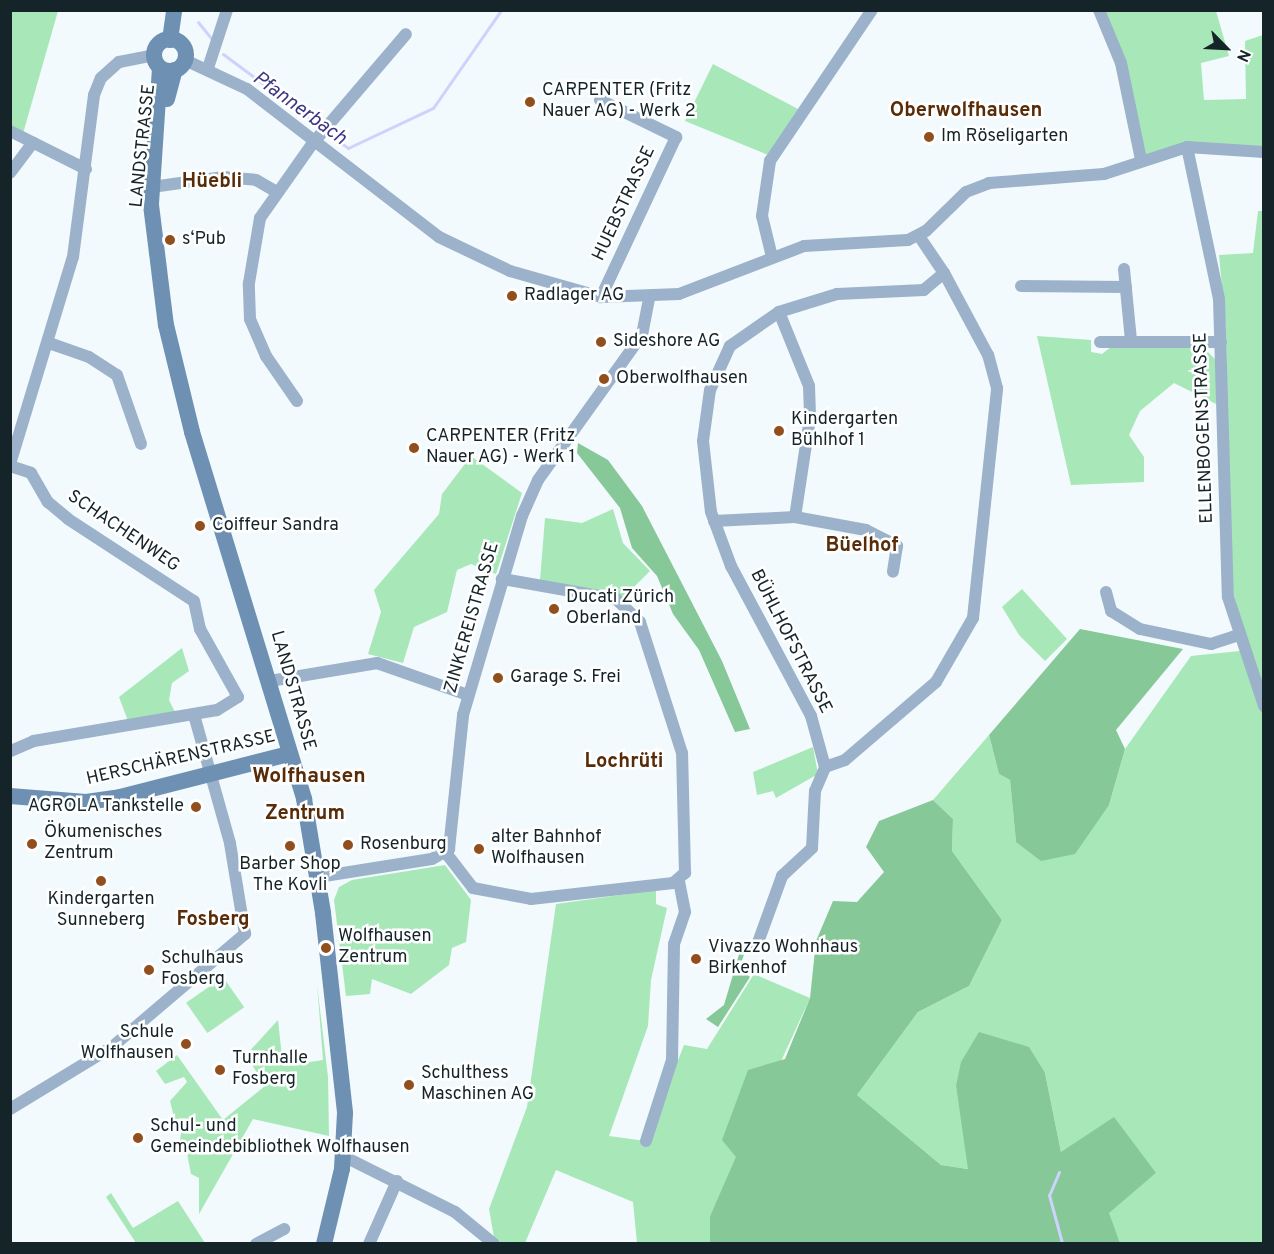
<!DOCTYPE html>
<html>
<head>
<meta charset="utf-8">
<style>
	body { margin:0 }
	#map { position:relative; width:1274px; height:1254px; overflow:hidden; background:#f2fafd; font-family:Overpass,sans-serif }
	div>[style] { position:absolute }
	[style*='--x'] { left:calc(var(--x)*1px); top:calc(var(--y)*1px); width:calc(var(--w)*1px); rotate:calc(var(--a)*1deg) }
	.green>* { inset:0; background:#a8e8b8; transform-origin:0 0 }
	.forest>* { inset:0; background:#87c898 }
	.stream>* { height:3px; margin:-1.5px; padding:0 1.5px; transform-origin:1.5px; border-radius:1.5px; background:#cfd2fc }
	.street>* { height:12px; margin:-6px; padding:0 6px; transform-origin:6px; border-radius:6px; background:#9bb2ca }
	.secondary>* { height:16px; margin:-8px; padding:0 8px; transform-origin:8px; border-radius:8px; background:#6e90b3 }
	.secondary>.ring { margin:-8px; padding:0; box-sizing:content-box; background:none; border:16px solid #6e90b3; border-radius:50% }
	.dots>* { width:16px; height:16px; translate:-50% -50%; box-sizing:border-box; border:3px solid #fff; border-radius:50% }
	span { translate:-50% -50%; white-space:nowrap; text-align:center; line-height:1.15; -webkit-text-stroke:5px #fff; paint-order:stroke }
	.poi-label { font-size:18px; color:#142428 }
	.left { translate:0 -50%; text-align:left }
	.right { translate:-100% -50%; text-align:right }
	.street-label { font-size:18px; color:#142428 }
	.water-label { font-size:20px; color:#3d3784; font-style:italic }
	.neighbourhood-label { font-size:20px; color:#582c08; font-weight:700 }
	.quarter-label { font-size:21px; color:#582c08; font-weight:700 }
	.frame { position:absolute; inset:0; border:12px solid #142428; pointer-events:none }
	.north { position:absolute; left:1196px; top:18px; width:60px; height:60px; -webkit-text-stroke:4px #fff; paint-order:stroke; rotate:114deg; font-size:16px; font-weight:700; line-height:24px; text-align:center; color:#142428 }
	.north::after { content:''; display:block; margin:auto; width:21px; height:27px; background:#142428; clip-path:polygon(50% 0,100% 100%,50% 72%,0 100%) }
</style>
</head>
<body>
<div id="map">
	<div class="green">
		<i style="clip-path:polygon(10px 11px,58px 11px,22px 137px,11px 131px)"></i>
		<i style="clip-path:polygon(1099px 11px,1216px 11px,1229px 56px,1201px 63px,1204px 100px,1246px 99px,1245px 41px,1263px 35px,1263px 152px,1238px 147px,1141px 160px,1124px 74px)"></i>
		<i style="clip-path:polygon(713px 64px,798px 109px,768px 155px,685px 121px)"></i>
		<i style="clip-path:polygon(1258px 211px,1263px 211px,1263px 1243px,1120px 1243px,1108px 1213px,1156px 1173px,1061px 1152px,1045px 1073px,956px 1086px,969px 1169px,941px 1165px,857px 1095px,918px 1012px,969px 986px,1002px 920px,952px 851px,953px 819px,933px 800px,989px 735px,999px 774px,1010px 780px,1016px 842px,1109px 805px,1125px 749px,1191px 656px,1249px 650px,1230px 581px,1226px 330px,1219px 255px,1253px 253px)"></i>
		<i style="clip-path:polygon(1037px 336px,1091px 340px,1091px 352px,1102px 354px,1112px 346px,1203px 347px,1216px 360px,1216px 404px,1174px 383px,1140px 411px,1129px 435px,1144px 457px,1144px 482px,1071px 485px)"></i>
		<i style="clip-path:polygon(471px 456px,522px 493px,496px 574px,471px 564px,457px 570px,447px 612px,414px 627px,403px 663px,368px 654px,381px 612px,374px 590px,439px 514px,442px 494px)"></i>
		<i style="clip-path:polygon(613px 509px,623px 543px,650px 571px,624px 597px,540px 580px,545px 518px,582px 523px)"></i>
		<i style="clip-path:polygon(1022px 589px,1067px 639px,1045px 661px,1019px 635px,1002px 607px)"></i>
		<i style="clip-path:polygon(182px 648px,189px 671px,172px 683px,169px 700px,176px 714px,128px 721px,119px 697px)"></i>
		<i style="clip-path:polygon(813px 747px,818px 774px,776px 798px,773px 791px,757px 795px,753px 772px)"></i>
		<i style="clip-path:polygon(445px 865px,471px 900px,466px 942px,452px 948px,449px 965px,411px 994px,372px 979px,370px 994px,346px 996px,334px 900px,339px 887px,352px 880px)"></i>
		<i style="clip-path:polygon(656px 890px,656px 904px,667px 908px,651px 980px,648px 1026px,609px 1136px,646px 1141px,684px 1045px,707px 1049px,754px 974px,810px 998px,710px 1216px,710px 1243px,637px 1243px,633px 1202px,556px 1170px,525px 1243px,495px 1243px,489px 1209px,527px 1107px,556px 904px)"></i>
		<i style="left:223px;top:977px;width:37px;height:45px;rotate:55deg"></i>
		<i style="clip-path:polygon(317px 984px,328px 1077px,329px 1136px,253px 1119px,199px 1214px,199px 1178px,191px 1174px,185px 1143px,180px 1141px,182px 1125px,175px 1121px,170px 1101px,187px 1082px,184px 1077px,165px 1084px,156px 1071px,177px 1055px,223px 1120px,265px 1086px,246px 1055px,278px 1020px,283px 1066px,323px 1060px)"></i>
		<i style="clip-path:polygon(111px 1193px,133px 1228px,178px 1201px,205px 1243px,136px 1243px,106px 1197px)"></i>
	</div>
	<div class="forest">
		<i style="clip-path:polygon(578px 443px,608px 460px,642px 506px,722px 661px,750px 729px,735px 732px,699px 650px,673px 614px,657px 576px,632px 548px,620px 508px,577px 453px)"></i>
		<i style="clip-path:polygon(1080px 629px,1183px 649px,1116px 730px,1125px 749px,1109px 805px,1075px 854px,1041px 861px,1016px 842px,1010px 780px,999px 774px,989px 735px)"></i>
		<i style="clip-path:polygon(933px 800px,953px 819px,952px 851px,1002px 920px,969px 986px,918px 1012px,857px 1095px,941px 1165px,968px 1169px,956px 1086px,961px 1062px,979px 1032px,1029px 1047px,1045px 1073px,1061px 1152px,1114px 1117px,1156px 1173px,1109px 1213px,1120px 1243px,710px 1243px,710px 1216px,736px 1157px,722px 1140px,748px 1070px,785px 1059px,810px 998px,816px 941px,833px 901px,857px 902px,884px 872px,866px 847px,879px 821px)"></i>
		<i style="clip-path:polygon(749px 940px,739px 969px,750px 977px,718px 1027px,706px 1019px,724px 1005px,743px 941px)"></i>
	</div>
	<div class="stream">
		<i style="--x:198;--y:22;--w:22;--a:51"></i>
		<i style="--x:223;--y:54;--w:122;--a:36.7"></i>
		<i style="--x:326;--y:132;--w:27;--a:36"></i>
		<i style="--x:348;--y:148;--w:94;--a:-25.2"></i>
		<i style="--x:433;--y:108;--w:119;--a:-55.2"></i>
		<i style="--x:1059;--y:1172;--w:25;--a:113"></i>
		<i style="--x:1049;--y:1195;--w:50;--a:74.8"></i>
	</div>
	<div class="street">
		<i style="--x:1099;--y:10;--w:57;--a:67.5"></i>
		<i style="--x:1121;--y:63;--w:99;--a:78.3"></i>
		<i style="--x:185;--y:60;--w:68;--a:25.1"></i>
		<i style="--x:247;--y:89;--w:242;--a:37.6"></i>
		<i style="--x:439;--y:237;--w:79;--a:25.6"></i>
		<i style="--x:510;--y:271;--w:95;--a:15.9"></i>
		<i style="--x:601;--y:297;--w:78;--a:-2.2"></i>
		<i style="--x:679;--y:294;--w:134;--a:-21"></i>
		<i style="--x:804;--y:246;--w:104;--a:-3.3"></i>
		<i style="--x:908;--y:240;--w:20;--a:-27"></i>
		<i style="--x:926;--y:231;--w:56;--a:-44.3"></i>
		<i style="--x:966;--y:192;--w:25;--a:-21"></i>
		<i style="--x:989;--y:183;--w:115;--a:-4.5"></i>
		<i style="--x:1104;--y:174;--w:87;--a:-18"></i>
		<i style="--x:1187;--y:147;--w:77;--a:3.7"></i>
		<i style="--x:208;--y:68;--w:61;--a:-71.9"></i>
		<i style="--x:600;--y:100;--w:85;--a:26"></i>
		<i style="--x:676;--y:137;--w:177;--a:115.1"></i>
		<i style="--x:10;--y:131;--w:85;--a:26.6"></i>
		<i style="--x:1187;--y:147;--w:155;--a:78.1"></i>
		<i style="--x:1219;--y:299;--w:298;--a:88.3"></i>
		<i style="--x:1228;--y:597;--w:115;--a:71.7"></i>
		<i style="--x:10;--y:173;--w:38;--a:-53"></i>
		<i style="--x:159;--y:186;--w:65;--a:-8"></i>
		<i style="--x:223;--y:177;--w:33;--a:5"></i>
		<i style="--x:256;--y:180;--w:22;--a:30"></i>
		<i style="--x:919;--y:236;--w:45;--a:56"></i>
		<i style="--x:944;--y:273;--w:26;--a:140"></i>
		<i style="--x:924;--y:290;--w:87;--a:177.4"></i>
		<i style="--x:837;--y:294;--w:61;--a:162.8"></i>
		<i style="--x:779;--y:312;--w:60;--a:145.2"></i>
		<i style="--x:730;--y:346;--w:48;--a:114.4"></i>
		<i style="--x:710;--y:390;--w:51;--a:97.8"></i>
		<i style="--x:703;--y:441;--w:71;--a:83.6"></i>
		<i style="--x:711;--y:512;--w:58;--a:69.7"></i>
		<i style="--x:731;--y:566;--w:170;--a:61.9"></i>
		<i style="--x:811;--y:716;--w:53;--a:74.6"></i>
		<i style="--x:825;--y:767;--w:21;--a:-19"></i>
		<i style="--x:845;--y:760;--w:120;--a:-40.6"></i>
		<i style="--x:936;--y:682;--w:74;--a:-60"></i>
		<i style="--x:973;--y:618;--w:231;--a:-84"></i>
		<i style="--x:997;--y:388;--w:34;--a:-105"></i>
		<i style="--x:988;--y:355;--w:93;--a:-118.2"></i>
		<i style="--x:772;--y:257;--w:42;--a:-103.7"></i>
		<i style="--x:762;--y:216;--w:56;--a:-81.7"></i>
		<i style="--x:770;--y:161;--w:182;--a:-56"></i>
		<i style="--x:1124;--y:269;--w:71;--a:84.4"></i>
		<i style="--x:1021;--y:286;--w:105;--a:0.5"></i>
		<i style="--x:779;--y:312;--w:80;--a:67.9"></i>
		<i style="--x:809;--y:386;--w:32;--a:88"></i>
		<i style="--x:810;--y:418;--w:100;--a:98.6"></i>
		<i style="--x:1100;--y:342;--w:121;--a:0"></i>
		<i style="--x:49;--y:343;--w:42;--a:19.3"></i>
		<i style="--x:89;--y:357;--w:33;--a:33"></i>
		<i style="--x:117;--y:375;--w:73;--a:70.8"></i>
		<i style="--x:297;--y:401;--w:55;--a:-124.6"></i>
		<i style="--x:266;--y:356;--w:40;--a:-113.4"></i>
		<i style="--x:250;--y:319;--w:36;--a:-92"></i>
		<i style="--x:249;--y:283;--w:66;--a:-80.4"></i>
		<i style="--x:260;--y:218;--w:92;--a:-54.8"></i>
		<i style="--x:313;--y:143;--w:143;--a:-49.5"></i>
		<i style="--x:10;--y:464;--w:216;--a:-73.1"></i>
		<i style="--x:73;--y:257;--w:163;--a:-82.6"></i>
		<i style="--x:94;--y:95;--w:18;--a:-68"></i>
		<i style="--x:101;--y:78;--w:24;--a:-42"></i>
		<i style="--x:119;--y:62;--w:36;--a:-11"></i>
		<i style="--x:10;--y:466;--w:22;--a:18"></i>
		<i style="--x:31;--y:473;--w:34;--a:60"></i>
		<i style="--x:48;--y:502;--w:26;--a:40"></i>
		<i style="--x:68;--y:519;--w:150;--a:33.1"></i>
		<i style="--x:194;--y:601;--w:29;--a:78"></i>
		<i style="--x:200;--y:629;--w:78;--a:60.8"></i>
		<i style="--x:238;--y:697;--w:25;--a:148"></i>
		<i style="--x:217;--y:710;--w:186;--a:170.4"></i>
		<i style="--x:34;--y:741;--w:26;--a:157"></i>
		<i style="--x:714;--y:521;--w:81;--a:-2.8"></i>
		<i style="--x:795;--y:517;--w:72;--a:10.4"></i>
		<i style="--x:866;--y:530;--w:35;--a:27"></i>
		<i style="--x:897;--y:546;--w:26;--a:99"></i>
		<i style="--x:1106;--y:592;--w:20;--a:75"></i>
		<i style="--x:1111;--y:611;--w:34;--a:32"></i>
		<i style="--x:1140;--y:629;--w:73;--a:11.9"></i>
		<i style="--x:1211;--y:644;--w:29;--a:-18"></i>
		<i style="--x:270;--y:681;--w:109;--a:-9.5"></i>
		<i style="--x:377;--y:663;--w:96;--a:19.4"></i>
		<i style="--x:446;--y:853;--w:44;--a:52.4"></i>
		<i style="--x:473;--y:888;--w:59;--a:10.7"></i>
		<i style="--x:531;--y:899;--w:143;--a:-6.4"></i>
		<i style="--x:673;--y:883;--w:16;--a:-40"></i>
		<i style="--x:685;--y:873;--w:120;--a:-91.4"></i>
		<i style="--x:682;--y:753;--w:138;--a:-107.8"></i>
		<i style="--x:640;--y:622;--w:33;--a:-136"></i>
		<i style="--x:616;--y:599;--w:116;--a:-170"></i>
		<i style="--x:318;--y:877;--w:115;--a:-9"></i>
		<i style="--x:432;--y:859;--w:20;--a:-30"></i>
		<i style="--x:449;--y:849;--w:135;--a:-84"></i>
		<i style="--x:463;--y:715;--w:208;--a:-73.5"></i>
		<i style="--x:522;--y:516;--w:39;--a:-66"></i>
		<i style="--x:538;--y:480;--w:178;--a:-54.4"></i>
		<i style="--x:642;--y:335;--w:38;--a:-79"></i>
		<i style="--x:756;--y:948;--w:77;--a:-70.1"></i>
		<i style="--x:782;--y:876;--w:41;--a:-43"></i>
		<i style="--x:812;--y:848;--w:57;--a:-87"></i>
		<i style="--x:815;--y:791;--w:26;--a:-67"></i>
		<i style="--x:10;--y:1109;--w:119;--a:-31.3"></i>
		<i style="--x:112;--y:1047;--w:175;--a:-40.4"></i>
		<i style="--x:245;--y:934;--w:92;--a:-99.4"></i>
		<i style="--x:230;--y:843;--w:133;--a:-105.7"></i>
		<i style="--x:646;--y:1141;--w:85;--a:-72.2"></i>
		<i style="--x:672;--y:1060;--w:116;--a:-89"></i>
		<i style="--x:674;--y:944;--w:34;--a:-71"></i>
		<i style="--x:685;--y:912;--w:33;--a:-101"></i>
		<i style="--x:343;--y:1156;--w:125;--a:26.6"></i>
		<i style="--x:455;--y:1212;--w:50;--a:39.4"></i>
		<i style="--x:256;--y:1244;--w:32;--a:-28"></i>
		<i style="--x:369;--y:1244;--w:69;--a:-66"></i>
	</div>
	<div class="secondary">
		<i class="ring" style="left:154px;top:39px;width:16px;height:16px"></i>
		<i style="--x:170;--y:40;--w:30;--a:-82"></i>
		<i style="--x:160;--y:68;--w:137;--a:93.8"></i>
		<i style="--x:151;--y:205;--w:121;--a:82.9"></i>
		<i style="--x:166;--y:325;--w:110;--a:76.3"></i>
		<i style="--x:192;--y:432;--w:384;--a:73"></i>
		<i style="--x:304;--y:799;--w:116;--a:80.5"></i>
		<i style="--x:323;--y:913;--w:201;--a:83.7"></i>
		<i style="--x:345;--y:1113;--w:56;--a:93.1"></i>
		<i style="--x:342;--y:1169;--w:77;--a:103.5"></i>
		<i style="--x:167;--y:99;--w:30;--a:-75"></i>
		<i style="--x:10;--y:796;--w:76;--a:4.5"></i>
		<i style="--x:86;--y:802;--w:34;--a:-8"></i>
		<i style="--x:120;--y:797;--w:174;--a:-14.3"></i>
	</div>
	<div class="dots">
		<i style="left:530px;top:102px;background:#914f1d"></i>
		<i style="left:929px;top:137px;background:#914f1d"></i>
		<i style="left:170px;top:240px;background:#914f1d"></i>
		<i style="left:512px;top:296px;background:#914f1d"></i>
		<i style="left:601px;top:342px;background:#914f1d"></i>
		<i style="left:604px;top:379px;background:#914f1d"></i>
		<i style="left:779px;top:431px;background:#914f1d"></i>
		<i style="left:414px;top:448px;background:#914f1d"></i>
		<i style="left:200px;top:526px;background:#914f1d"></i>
		<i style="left:554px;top:609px;background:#914f1d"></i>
		<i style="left:498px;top:678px;background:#914f1d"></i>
		<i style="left:196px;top:807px;background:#914f1d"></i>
		<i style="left:32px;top:844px;background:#914f1d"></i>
		<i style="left:348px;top:845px;background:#914f1d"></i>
		<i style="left:290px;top:846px;background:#914f1d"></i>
		<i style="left:479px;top:849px;background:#914f1d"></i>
		<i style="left:101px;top:881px;background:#914f1d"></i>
		<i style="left:326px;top:948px;background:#914f1d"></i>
		<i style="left:696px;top:959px;background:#914f1d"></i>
		<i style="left:149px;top:970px;background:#914f1d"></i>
		<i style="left:186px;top:1044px;background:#914f1d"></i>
		<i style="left:220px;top:1070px;background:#914f1d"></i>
		<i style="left:409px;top:1085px;background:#914f1d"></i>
		<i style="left:138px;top:1138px;background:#914f1d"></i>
	</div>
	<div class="poi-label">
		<span class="left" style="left:542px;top:102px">CARPENTER (Fritz<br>Nauer AG) - Werk 2</span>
		<span class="left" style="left:941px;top:137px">Im Röseligarten</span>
		<span class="left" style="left:182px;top:240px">s‘Pub</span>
		<span class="left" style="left:524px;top:296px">Radlager AG</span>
		<span class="left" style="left:613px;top:342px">Sideshore AG</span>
		<span class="left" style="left:616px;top:379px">Oberwolfhausen</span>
		<span class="left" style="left:791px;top:431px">Kindergarten<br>Bühlhof 1</span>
		<span class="left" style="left:426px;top:448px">CARPENTER (Fritz<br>Nauer AG) - Werk 1</span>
		<span class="left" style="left:212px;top:526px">Coiffeur Sandra</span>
		<span class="left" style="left:566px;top:609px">Ducati Zürich<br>Oberland</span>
		<span class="left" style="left:510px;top:678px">Garage S. Frei</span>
		<span class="right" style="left:184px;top:807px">AGROLA Tankstelle</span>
		<span class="left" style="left:44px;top:844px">Ökumenisches<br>Zentrum</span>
		<span class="left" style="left:491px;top:849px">alter Bahnhof<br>Wolfhausen</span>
		<span class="left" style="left:360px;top:845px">Rosenburg</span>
		<span style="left:290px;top:876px">Barber Shop<br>The Kovli</span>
		<span style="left:101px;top:911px">Kindergarten<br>Sunneberg</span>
		<span class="left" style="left:338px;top:948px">Wolfhausen<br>Zentrum</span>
		<span class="left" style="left:708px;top:959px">Vivazzo Wohnhaus<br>Birkenhof</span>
		<span class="left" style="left:161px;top:970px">Schulhaus<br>Fosberg</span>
		<span class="right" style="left:174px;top:1044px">Schule<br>Wolfhausen</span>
		<span class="left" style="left:232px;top:1070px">Turnhalle<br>Fosberg</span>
		<span class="left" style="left:421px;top:1085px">Schulthess<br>Maschinen AG</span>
		<span class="left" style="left:150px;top:1138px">Schul- und<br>Gemeindebibliothek Wolfhausen</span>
	</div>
	<div class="street-label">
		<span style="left:144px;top:146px;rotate:-84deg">LANDSTRASSE</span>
		<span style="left:625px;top:204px;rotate:-65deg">HUEBSTRASSE</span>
		<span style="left:1205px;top:428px;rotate:-92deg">ELLENBOGENSTRASSE</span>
		<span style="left:123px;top:532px;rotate:34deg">SCHACHENWEG</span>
		<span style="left:473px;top:618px;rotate:-74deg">ZINKEREISTRASSE</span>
		<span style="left:790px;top:642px;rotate:63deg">BÜHLHOFSTRASSE</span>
		<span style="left:292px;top:691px;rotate:74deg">LANDSTRASSE</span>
		<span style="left:181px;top:759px;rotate:-13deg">HERSCHÄRENSTRASSE</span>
	</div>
	<div class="water-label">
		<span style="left:299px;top:109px;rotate:36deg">Pfannerbach</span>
	</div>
	<div class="neighbourhood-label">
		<span style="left:966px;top:111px">Oberwolfhausen</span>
		<span style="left:212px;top:182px">Hüebli</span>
		<span style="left:862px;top:546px">Büelhof</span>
		<span style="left:624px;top:762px">Lochrüti</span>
		<span style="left:305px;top:814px">Zentrum</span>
		<span style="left:213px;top:920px">Fosberg</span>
	</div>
	<div class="quarter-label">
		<span style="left:309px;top:777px">Wolfhausen</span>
	</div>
	<div class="frame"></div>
	<div class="north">N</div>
</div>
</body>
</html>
